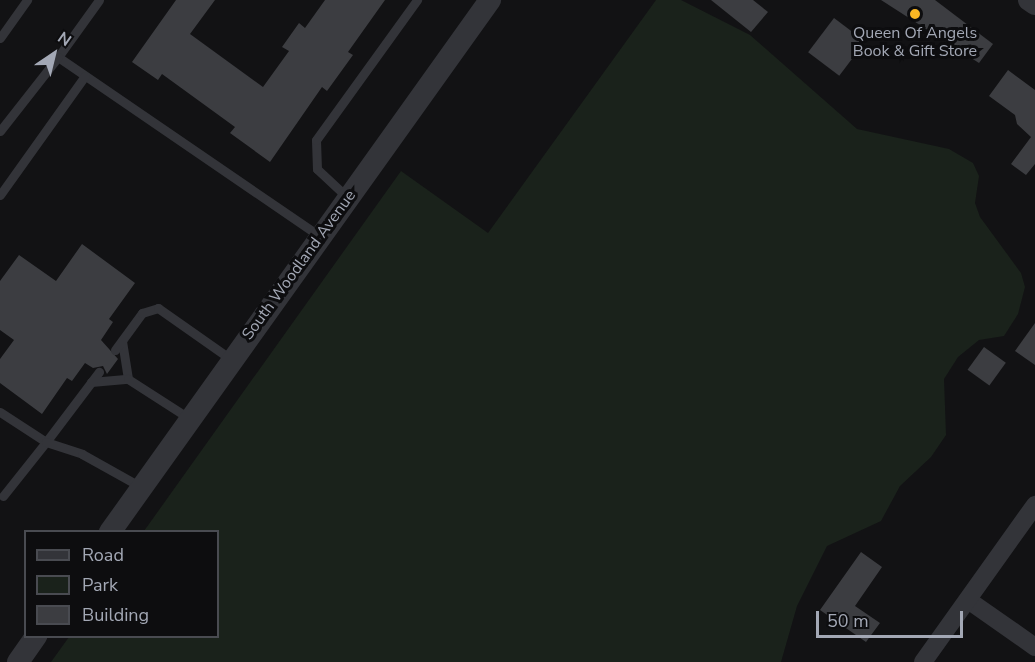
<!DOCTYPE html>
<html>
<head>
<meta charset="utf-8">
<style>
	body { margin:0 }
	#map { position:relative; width:1035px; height:662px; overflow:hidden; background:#121214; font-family:"Nunito Sans",sans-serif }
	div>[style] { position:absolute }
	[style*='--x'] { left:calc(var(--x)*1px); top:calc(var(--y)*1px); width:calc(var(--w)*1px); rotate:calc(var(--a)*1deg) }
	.green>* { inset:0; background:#1a221b }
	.building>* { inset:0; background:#3c3d41; transform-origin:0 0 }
	.service>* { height:9px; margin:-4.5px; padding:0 4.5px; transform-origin:4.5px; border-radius:4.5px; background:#333439 }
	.minor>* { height:18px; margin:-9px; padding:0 9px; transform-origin:9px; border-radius:9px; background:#333439 }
	.tertiary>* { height:22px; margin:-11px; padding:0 11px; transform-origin:11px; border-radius:11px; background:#333439 }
	.dots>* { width:16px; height:16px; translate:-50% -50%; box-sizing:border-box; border:3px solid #0d0d0f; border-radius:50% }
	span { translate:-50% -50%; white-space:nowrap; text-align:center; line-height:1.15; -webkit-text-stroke:6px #0d0d0f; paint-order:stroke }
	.poi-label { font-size:16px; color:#a3a8b5 }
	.street-label { font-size:16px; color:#a3a8b5 }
	.legend { position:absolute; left:24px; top:530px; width:195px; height:108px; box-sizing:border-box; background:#0d0d0f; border:2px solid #494b51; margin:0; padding:8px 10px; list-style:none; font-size:18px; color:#a3a8b5 }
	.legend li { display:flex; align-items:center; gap:12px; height:30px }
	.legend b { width:30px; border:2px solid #494b51 }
	.north { position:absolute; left:24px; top:24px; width:60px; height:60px; -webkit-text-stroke:4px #0d0d0f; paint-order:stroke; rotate:35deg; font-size:16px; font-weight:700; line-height:24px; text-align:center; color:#a3a8b5 }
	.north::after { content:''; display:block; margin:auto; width:21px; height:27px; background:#a3a8b5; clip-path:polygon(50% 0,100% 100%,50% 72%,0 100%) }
	.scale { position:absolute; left:816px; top:611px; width:147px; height:27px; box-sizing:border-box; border:3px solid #a3a8b5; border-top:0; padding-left:8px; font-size:18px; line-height:21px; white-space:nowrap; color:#a3a8b5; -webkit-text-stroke:4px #0d0d0f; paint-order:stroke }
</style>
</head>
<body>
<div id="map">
	<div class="green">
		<i style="clip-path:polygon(656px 0,681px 0,750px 35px,857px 129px,949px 149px,973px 163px,979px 176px,975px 203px,980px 217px,1021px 273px,1025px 287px,1018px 314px,1004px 336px,979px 340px,958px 357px,944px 379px,946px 435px,931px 457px,900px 486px,881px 521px,827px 546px,797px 606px,781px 662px,51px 662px,69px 637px,218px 636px,218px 532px,144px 531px,401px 171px,488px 233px)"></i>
	</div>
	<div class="building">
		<i style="clip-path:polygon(176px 0,215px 0,190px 34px,263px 87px,289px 51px,282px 47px,299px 23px,305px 28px,325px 0,385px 0,348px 52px,353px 55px,327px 91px,322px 87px,270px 162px,230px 133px,235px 127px,162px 74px,158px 80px,132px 62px)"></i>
		<i style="clip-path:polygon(711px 0,753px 0,768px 12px,751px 32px)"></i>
		<i style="clip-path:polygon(881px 0,935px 0,993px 44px,979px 63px)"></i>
		<i style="left:834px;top:18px;width:39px;height:43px;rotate:37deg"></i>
		<i style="clip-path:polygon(1008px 70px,1035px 90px,1035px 164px,1026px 175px,1011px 164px,1031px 137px,1017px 124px,1015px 115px,989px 96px)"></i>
		<i style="clip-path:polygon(82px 244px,135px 283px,109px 319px,113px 322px,101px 340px,118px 359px,107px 374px,103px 366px,93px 368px,85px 363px,72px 381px,67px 378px,42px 414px,0 383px,0 359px,14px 340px,0 330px,0 281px,19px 255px,56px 281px)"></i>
		<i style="clip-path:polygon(1035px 323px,1035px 365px,1015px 351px)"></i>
		<i style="left:984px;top:347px;width:27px;height:28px;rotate:36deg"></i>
		<i style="clip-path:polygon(861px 552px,882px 567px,855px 606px,880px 623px,866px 642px,820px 610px)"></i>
	</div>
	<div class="service">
		<i style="--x:99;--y:0;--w:70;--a:125.7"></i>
		<i style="--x:58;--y:57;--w:316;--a:34.4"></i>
		<i style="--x:0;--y:38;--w:47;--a:-54.6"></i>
		<i style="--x:0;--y:131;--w:94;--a:-51.9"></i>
		<i style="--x:0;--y:195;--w:146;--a:-54.5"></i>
		<i style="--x:347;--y:197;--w:41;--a:-137"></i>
		<i style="--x:317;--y:169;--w:29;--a:-92"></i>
		<i style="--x:316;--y:140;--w:173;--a:-54.2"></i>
		<i style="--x:122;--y:341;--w:38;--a:81"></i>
		<i style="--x:115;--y:350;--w:46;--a:-53.9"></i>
		<i style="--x:142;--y:313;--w:17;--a:-17"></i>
		<i style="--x:158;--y:308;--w:90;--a:35.1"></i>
		<i style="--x:91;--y:382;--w:37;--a:-5"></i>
		<i style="--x:128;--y:379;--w:74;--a:32.8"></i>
		<i style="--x:0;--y:412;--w:55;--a:33.1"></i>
		<i style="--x:46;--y:442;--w:88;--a:-52.9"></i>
		<i style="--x:3;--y:496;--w:69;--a:-51.5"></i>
		<i style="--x:46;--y:442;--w:38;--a:18"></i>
		<i style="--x:82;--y:454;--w:68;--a:29.2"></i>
	</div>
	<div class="minor">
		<i style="--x:968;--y:600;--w:82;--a:35"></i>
		<i style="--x:923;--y:662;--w:193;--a:-54.5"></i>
	</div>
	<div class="tertiary">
		<i style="--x:1029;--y:0;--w:7;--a:34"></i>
		<i style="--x:110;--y:532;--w:654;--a:-54.46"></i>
		<i style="--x:18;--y:662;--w:32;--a:-55"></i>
	</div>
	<div class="dots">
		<i style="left:915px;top:14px;background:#fbb723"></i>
	</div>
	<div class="poi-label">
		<span style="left:915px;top:42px">Queen Of Angels<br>Book &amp; Gift Store</span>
	</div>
	<div class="street-label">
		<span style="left:299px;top:265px;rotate:-54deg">South Woodland Avenue</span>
	</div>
	<ul class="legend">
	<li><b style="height:8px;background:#333439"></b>Road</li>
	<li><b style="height:16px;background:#1a221b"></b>Park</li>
	<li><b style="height:16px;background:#3c3d41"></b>Building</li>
	</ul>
	<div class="north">N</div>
	<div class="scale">50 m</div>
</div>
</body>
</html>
